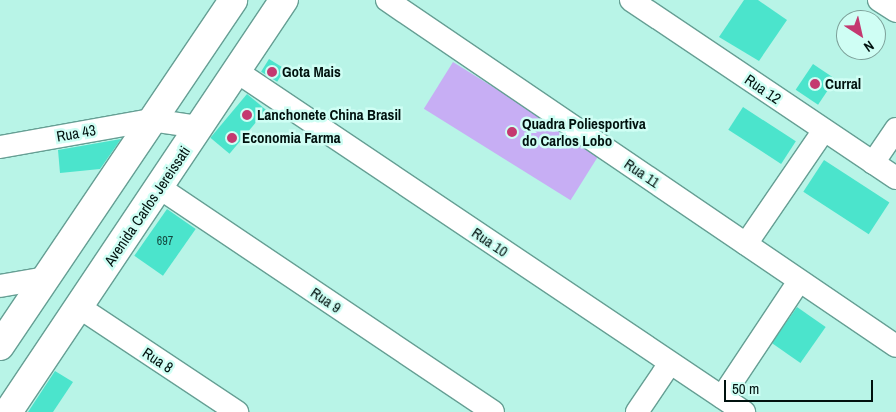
<!DOCTYPE html>
<html>
<head>
<meta charset="utf-8">
<style>
	body { margin:0 }
	#map { position:relative; width:896px; height:412px; overflow:hidden; background:#b8f4e7; font-family:"Archivo Narrow",sans-serif }
	div>[style] { position:absolute }
	[style*='--x'] { left:calc(var(--x)*1px); top:calc(var(--y)*1px); width:calc(var(--w)*1px); rotate:calc(var(--a)*1deg) }
	.green>* { inset:0; background:#c7aef4; transform-origin:0 0 }
	.building>* { inset:0; background:#4be4cc; transform-origin:0 0 }
	.roads { filter:drop-shadow(1px 0 #669f94) drop-shadow(-1px 0 #669f94) drop-shadow(0 1px #669f94) drop-shadow(0 -1px #669f94) }
	.street>* { height:22px; margin:-11px; padding:0 11px; transform-origin:11px; border-radius:11px; background:#fff }
	.secondary>* { height:28px; margin:-14px; padding:0 14px; transform-origin:14px; border-radius:14px; background:#fff }
	.dots>* { width:14px; height:14px; translate:-50% -50%; box-sizing:border-box; border:2px solid #cffef4; border-radius:50% }
	span { translate:-50% -50%; white-space:nowrap; text-align:center; line-height:1.15; -webkit-text-stroke:5px #cffef4; paint-order:stroke }
	.number-label { font-size:12px; color:#13463e }
	.number-label span { -webkit-text-stroke-width:0 }
	.poi-label { font-size:15px; color:#00110e; font-weight:700 }
	.left { translate:0 -50%; text-align:left }
	.street-label { font-size:15px; color:#00110e }
	.north { position:absolute; left:836px; top:10px; width:50px; height:50px; box-sizing:border-box; background:#cffef4; border:1px solid #7c9f98; border-radius:50%; rotate:145deg; font-size:14px; font-weight:700; line-height:20px; text-align:center; color:#00110e }
	.north::after { content:''; display:block; margin:auto; width:18px; height:22px; background:#c43970; clip-path:polygon(50% 0,100% 100%,50% 72%,0 100%) }
	.scale { position:absolute; left:724px; top:380px; width:149px; height:22px; box-sizing:border-box; border:2px solid #00110e; border-top:0; padding-left:6px; font-size:15px; line-height:18px; white-space:nowrap; color:#00110e; -webkit-text-stroke:4px #cffef4; paint-order:stroke }
</style>
</head>
<body>
<div id="map">
	<div class="green">
		<i style="left:453px;top:62px;width:173px;height:55px;rotate:32deg"></i>
	</div>
	<div class="building">
		<i style="clip-path:polygon(744px 0,758px 0,787px 20px,759px 61px,719px 37px)"></i>
		<i style="left:269px;top:59px;width:19px;height:15px;rotate:32deg"></i>
		<i style="left:813px;top:64px;width:27px;height:31px;rotate:34deg"></i>
		<i style="left:247px;top:94px;width:25px;height:57px;rotate:40deg"></i>
		<i style="left:743px;top:107px;width:63px;height:27px;rotate:33deg"></i>
		<i style="clip-path:polygon(121px 139px,100px 169px,60px 173px,58px 150px)"></i>
		<i style="left:824px;top:160px;width:78px;height:38px;rotate:33deg"></i>
		<i style="left:167px;top:209px;width:35px;height:57px;rotate:35deg"></i>
		<i style="left:797px;top:307px;width:35px;height:44px;rotate:35deg"></i>
		<i style="clip-path:polygon(55px 371px,73px 382px,53px 412px,28px 412px)"></i>
	</div>
	<div class="roads">
		<div class="street">
			<i style="--x:387;--y:0;--w:615;--a:34.21"></i>
			<i style="--x:631;--y:0;--w:319;--a:33.9"></i>
			<i style="--x:879;--y:0;--w:20;--a:33"></i>
			<i style="--x:236;--y:71;--w:612;--a:33.87"></i>
			<i style="--x:0;--y:147;--w:153;--a:-10.1"></i>
			<i style="--x:151;--y:120;--w:49;--a:8.3"></i>
			<i style="--x:873;--y:163;--w:41;--a:-55.9"></i>
			<i style="--x:160;--y:188;--w:401;--a:33.9"></i>
			<i style="--x:746;--y:244;--w:138;--a:-55.6"></i>
			<i style="--x:0;--y:286;--w:47;--a:-9.9"></i>
			<i style="--x:79;--y:307;--w:190;--a:33.6"></i>
			<i style="--x:722;--y:397;--w:139;--a:-56.4"></i>
			<i style="--x:637;--y:412;--w:59;--a:-56"></i>
		</div>
		<div class="secondary">
			<i style="--x:0;--y:346;--w:417;--a:-56"></i>
			<i style="--x:8;--y:412;--w:496;--a:-56.2"></i>
		</div>
	</div>
	<div class="dots">
		<i style="left:272px;top:72px;background:#c43970"></i>
		<i style="left:815px;top:84px;background:#c43970"></i>
		<i style="left:247px;top:115px;background:#c43970"></i>
		<i style="left:512px;top:132px;background:#c43970"></i>
		<i style="left:232px;top:138px;background:#c43970"></i>
	</div>
	<div class="number-label">
		<span style="left:165px;top:242px">697</span>
	</div>
	<div class="poi-label">
		<span class="left" style="left:282px;top:72px">Gota Mais</span>
		<span class="left" style="left:825px;top:84px">Curral</span>
		<span class="left" style="left:257px;top:115px">Lanchonete China Brasil</span>
		<span class="left" style="left:522px;top:132px">Quadra Poliesportiva<br>do Carlos Lobo</span>
		<span class="left" style="left:242px;top:138px">Economia Farma</span>
	</div>
	<div class="street-label">
		<span style="left:763px;top:89px;rotate:34deg">Rua 12</span>
		<span style="left:76px;top:133px;rotate:-10deg">Rua 43</span>
		<span style="left:642px;top:173px;rotate:34deg">Rua 11</span>
		<span style="left:147px;top:206px;rotate:-56deg">Avenida Carlos Jereissati</span>
		<span style="left:490px;top:242px;rotate:34deg">Rua 10</span>
		<span style="left:326px;top:300px;rotate:34deg">Rua 9</span>
		<span style="left:158px;top:360px;rotate:33deg">Rua 8</span>
	</div>
	<div class="north">N</div>
	<div class="scale">50 m</div>
</div>
</body>
</html>
